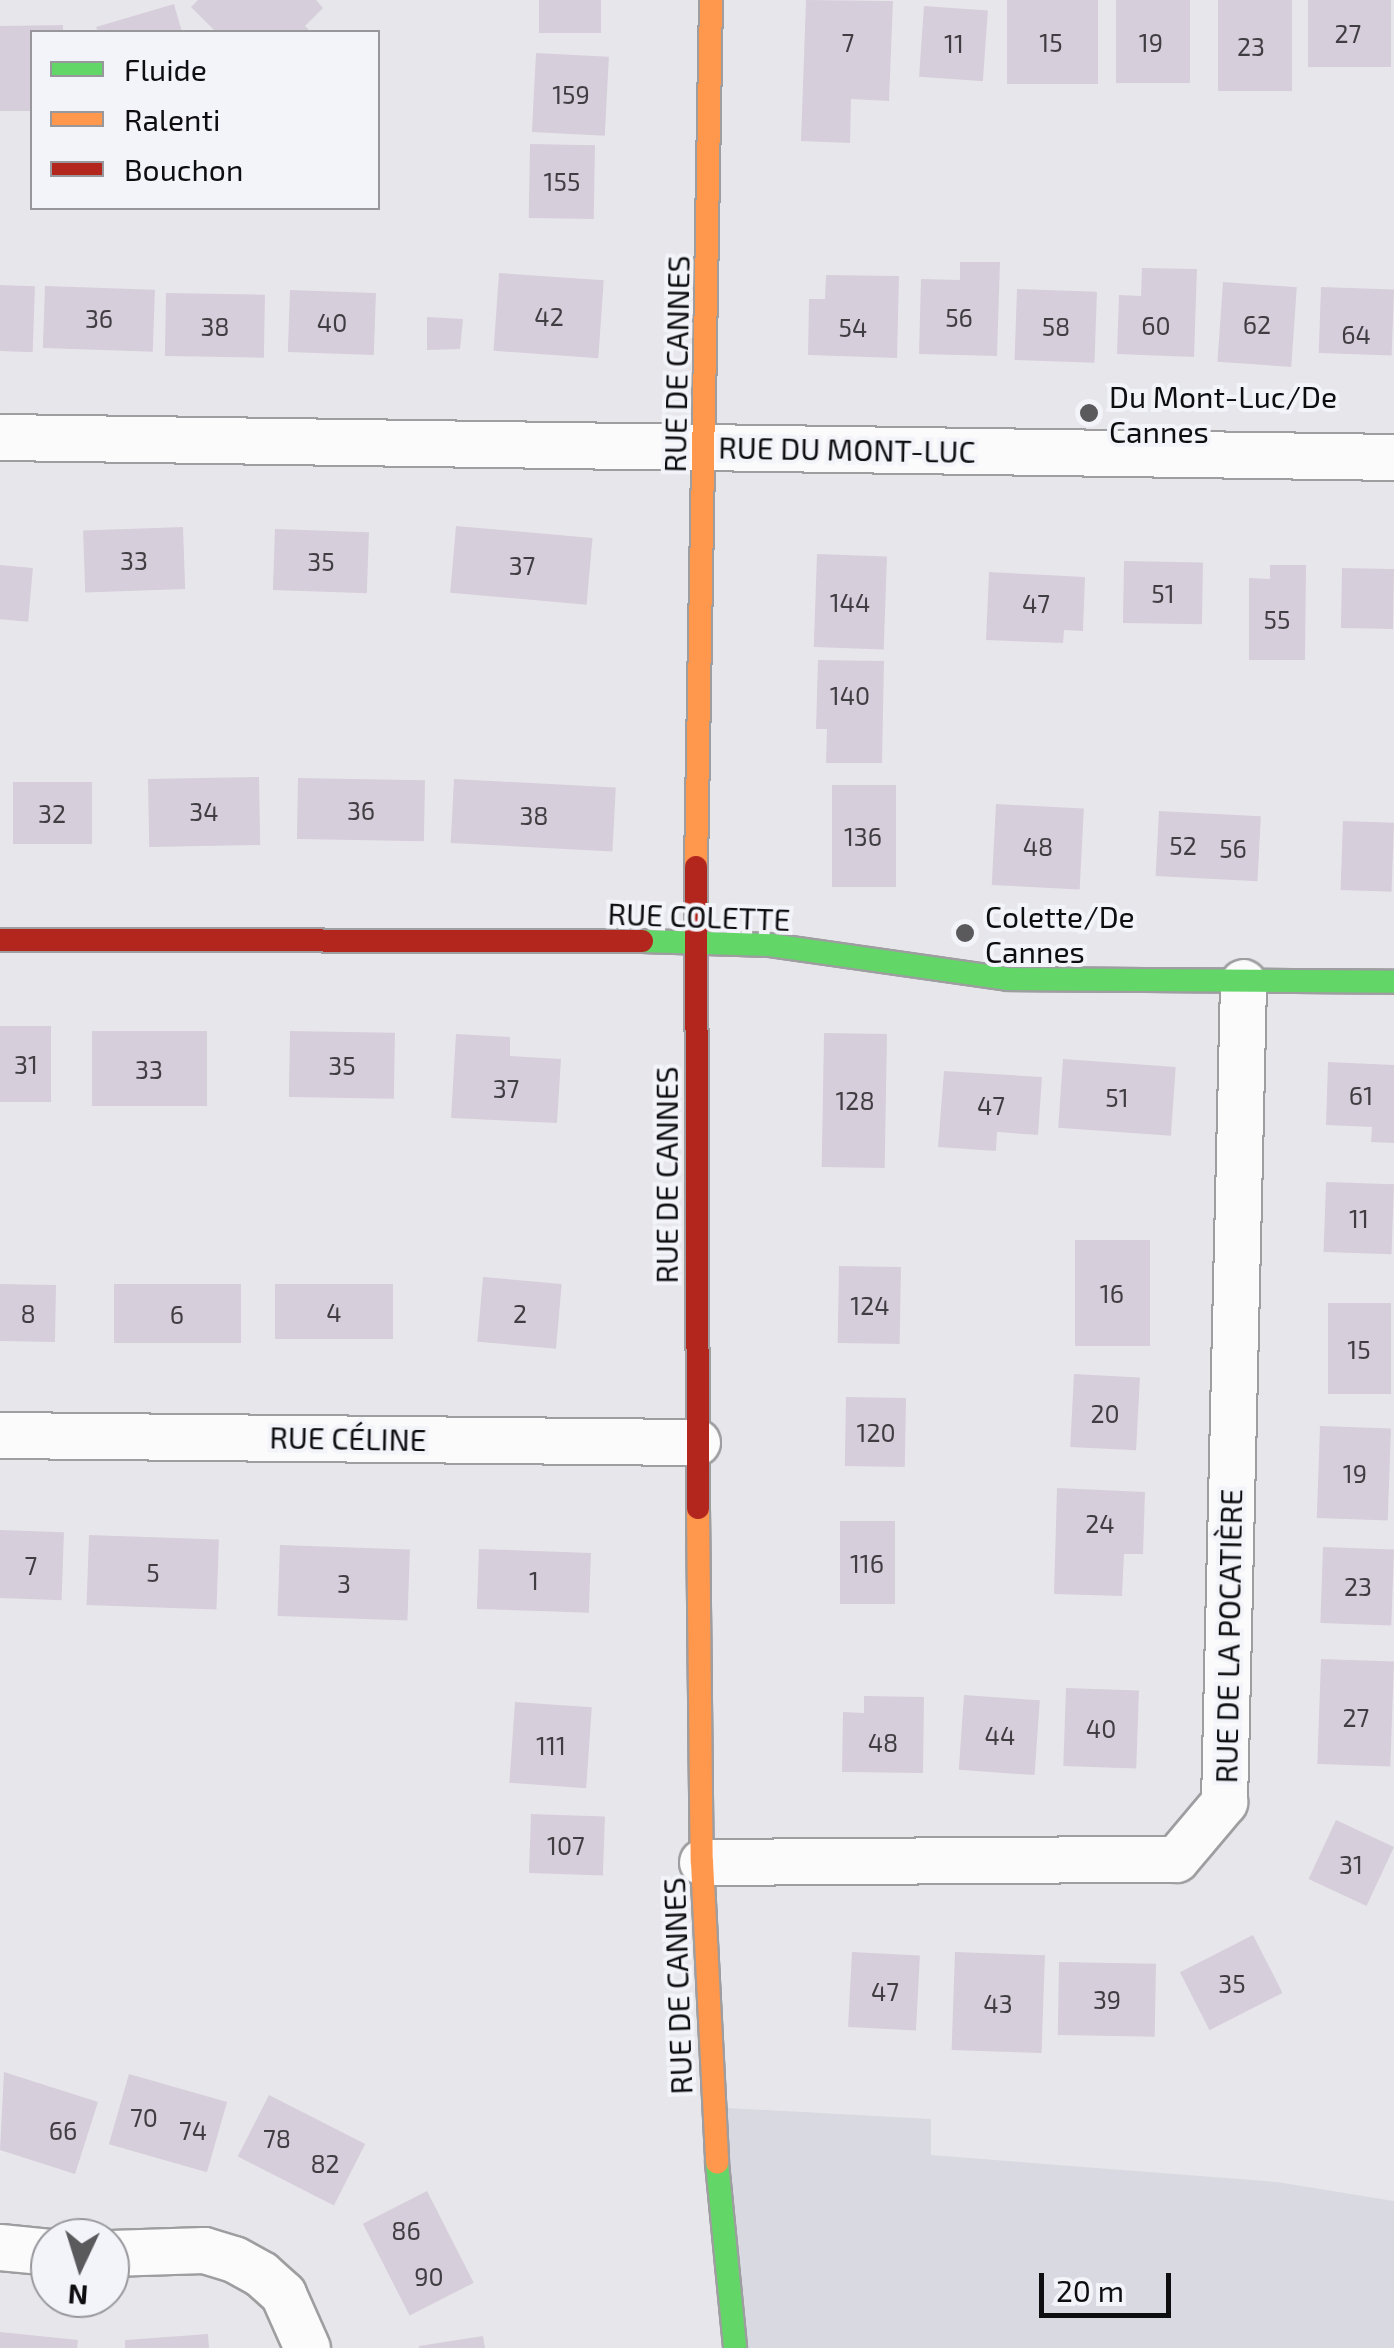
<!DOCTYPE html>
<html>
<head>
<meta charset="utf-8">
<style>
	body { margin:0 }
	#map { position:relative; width:1394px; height:2348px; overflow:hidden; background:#e7e7eb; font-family:"Exo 2",sans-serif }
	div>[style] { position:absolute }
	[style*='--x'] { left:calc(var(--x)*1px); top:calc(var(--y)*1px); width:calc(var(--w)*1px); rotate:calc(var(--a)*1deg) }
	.built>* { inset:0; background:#d9d9e1 }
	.building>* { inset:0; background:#d7cedb; transform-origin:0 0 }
	.roads { filter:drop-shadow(2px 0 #9e9ea1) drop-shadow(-2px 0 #9e9ea1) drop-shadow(0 2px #9e9ea1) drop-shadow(0 -2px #9e9ea1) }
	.street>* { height:45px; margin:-22.5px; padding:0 22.5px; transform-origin:22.5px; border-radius:22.5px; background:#fbfbfc }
	.fast>* { height:22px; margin:-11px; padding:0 11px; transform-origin:11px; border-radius:11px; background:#63d668 }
	.slow>* { height:22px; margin:-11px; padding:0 11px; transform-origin:11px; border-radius:11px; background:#ff974d }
	.jam>* { height:22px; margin:-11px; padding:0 11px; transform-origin:11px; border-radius:11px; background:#b3261e }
	.dots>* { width:28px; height:28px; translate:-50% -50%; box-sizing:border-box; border:5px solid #f3f3fa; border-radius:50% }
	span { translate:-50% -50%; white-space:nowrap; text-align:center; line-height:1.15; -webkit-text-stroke:8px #f3f3fa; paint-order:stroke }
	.number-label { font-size:25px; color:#403e43 }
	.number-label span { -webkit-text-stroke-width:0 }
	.street-label { font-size:30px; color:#0e0e10 }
	.poi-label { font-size:30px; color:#0e0e10 }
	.left { translate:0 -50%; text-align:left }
	.legend { position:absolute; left:30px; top:30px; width:350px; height:180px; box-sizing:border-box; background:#f3f3fa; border:2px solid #97979c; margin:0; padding:12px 18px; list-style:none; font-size:30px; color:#0e0e10 }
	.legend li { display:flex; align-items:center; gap:20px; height:50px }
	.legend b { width:50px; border:2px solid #97979c }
	.north { position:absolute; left:30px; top:2218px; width:100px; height:100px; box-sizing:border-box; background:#f3f3fa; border:2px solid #97979c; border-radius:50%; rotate:184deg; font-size:28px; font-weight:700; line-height:40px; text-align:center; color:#0e0e10 }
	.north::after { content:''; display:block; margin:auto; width:35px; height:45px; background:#5a5a5d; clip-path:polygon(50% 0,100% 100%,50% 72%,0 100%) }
	.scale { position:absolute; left:1039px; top:2273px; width:132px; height:45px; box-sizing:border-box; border:5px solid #0e0e10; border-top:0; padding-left:12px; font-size:30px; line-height:35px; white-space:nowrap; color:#0e0e10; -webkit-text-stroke:8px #f3f3fa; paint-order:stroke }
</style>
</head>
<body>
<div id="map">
	<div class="built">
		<i style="clip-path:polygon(711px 2107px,931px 2119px,931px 2155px,1277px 2182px,1394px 2201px,1394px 2348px,735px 2348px)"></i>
	</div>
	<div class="building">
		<i style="clip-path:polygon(198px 0,316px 0,323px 8px,305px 26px,311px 32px,216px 32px,191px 7px)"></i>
		<i style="left:539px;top:0;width:62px;height:33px"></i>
		<i style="clip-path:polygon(806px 0,893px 1px,889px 101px,851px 99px,850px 143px,801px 141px)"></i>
		<i style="left:1007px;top:0;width:91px;height:84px"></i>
		<i style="left:1116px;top:0;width:74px;height:83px"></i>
		<i style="left:1218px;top:0;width:74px;height:91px"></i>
		<i style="left:1308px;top:0;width:83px;height:67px"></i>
		<i style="clip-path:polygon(174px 4px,182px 32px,98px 32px,96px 27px)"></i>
		<i style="left:924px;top:6px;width:64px;height:71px;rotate:4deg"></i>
		<i style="clip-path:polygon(63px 25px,63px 32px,32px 32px,32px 111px,0 111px,0 26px)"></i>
		<i style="left:536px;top:53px;width:73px;height:79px;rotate:3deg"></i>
		<i style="left:530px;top:144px;width:65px;height:74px;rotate:1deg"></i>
		<i style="clip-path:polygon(960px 262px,1000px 262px,997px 356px,919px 354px,921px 279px,960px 280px)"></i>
		<i style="clip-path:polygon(1142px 268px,1197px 269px,1194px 357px,1117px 354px,1119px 295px,1141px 296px)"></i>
		<i style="left:499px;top:273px;width:105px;height:78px;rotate:4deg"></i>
		<i style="clip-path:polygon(826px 275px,899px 276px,897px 358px,808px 355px,809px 299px,825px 299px)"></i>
		<i style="left:1223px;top:282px;width:74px;height:80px;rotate:4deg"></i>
		<i style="left:0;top:285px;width:35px;height:66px;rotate:2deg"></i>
		<i style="left:45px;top:286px;width:110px;height:62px;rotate:2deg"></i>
		<i style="left:1321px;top:287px;width:73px;height:66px;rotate:2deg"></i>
		<i style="left:1017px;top:289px;width:80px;height:71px;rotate:2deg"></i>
		<i style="left:290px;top:290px;width:86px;height:62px;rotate:2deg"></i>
		<i style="left:166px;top:293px;width:99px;height:63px;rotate:1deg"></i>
		<i style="clip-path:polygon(427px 317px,463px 319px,460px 349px,427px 350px)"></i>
		<i style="left:456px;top:526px;width:137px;height:67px;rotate:5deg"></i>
		<i style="left:183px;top:527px;width:62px;height:100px;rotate:88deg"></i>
		<i style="left:275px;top:529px;width:94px;height:61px;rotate:2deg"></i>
		<i style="left:817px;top:554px;width:70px;height:93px;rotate:2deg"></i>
		<i style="left:1124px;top:561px;width:79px;height:62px;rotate:1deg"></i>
		<i style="left:0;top:565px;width:33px;height:54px;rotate:5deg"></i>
		<i style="clip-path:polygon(1270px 565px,1306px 565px,1305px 660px,1249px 660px,1249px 578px,1270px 579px)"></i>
		<i style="left:1342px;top:568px;width:52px;height:60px;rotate:1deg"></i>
		<i style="clip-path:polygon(989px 572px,1085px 577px,1083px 631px,1064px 630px,1063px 643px,986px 640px)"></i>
		<i style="clip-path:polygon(818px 660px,884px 661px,882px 763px,826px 763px,827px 729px,816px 729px)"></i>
		<i style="left:259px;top:777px;width:68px;height:111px;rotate:89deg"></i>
		<i style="left:298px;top:778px;width:127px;height:61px;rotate:1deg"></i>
		<i style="left:454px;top:779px;width:162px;height:64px;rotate:3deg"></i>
		<i style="left:13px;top:782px;width:79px;height:62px"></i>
		<i style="left:832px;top:785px;width:64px;height:102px"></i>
		<i style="left:996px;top:804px;width:88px;height:81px;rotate:3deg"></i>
		<i style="left:1159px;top:811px;width:102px;height:65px;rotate:3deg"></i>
		<i style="left:1343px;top:821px;width:51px;height:69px;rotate:2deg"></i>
		<i style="left:0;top:1026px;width:51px;height:76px"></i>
		<i style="left:92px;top:1031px;width:115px;height:75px"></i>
		<i style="left:290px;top:1031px;width:105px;height:66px;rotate:1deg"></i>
		<i style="left:824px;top:1033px;width:63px;height:134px;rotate:1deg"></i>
		<i style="clip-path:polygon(456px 1034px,510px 1037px,510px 1056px,561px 1059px,557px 1123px,451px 1118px)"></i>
		<i style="left:1063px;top:1059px;width:113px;height:69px;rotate:4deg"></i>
		<i style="clip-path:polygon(1328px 1062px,1394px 1065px,1394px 1143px,1371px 1142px,1372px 1127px,1326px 1125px)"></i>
		<i style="clip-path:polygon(944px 1071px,1042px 1077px,1038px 1135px,997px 1132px,996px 1151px,938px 1147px)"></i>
		<i style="left:1326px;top:1182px;width:68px;height:70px;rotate:2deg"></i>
		<i style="left:1075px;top:1240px;width:75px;height:106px"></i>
		<i style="left:839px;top:1266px;width:62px;height:77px;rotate:1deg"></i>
		<i style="left:483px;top:1277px;width:79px;height:65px;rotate:5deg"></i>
		<i style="left:0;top:1284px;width:56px;height:57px;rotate:1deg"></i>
		<i style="left:114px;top:1284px;width:127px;height:59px"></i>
		<i style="left:275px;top:1284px;width:118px;height:55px"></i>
		<i style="left:1328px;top:1303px;width:63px;height:91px"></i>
		<i style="left:1074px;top:1374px;width:66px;height:73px;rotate:3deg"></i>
		<i style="left:846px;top:1397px;width:60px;height:69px;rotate:1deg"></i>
		<i style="left:1320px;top:1426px;width:71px;height:92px;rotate:2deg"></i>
		<i style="clip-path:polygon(1057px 1488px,1145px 1492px,1143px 1554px,1124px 1554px,1122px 1596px,1054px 1594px)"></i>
		<i style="left:840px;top:1521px;width:55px;height:83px"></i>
		<i style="left:0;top:1530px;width:64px;height:68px;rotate:2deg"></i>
		<i style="left:89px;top:1535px;width:130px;height:70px;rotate:2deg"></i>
		<i style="left:280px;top:1545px;width:130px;height:71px;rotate:2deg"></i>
		<i style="left:1323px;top:1547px;width:71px;height:76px;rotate:2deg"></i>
		<i style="left:479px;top:1549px;width:112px;height:60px;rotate:2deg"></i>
		<i style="left:1321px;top:1659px;width:73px;height:105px;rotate:2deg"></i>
		<i style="left:1066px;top:1688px;width:73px;height:78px;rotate:2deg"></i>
		<i style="left:964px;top:1695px;width:76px;height:75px;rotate:4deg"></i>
		<i style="clip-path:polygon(864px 1696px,924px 1697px,923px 1773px,842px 1772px,843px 1712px,864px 1713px)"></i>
		<i style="left:515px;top:1702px;width:77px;height:81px;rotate:4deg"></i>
		<i style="left:531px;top:1814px;width:74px;height:59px;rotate:2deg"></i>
		<i style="left:1336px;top:1820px;width:64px;height:65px;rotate:25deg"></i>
		<i style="left:1253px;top:1935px;width:65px;height:82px;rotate:63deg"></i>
		<i style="left:852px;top:1952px;width:68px;height:75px;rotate:3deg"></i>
		<i style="left:955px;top:1952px;width:90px;height:98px;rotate:2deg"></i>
		<i style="left:1059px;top:1962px;width:97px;height:73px;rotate:1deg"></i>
		<i style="clip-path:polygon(4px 2072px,98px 2102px,75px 2174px,0 2150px)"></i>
		<i style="left:129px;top:2074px;width:102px;height:73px;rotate:16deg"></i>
		<i style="left:269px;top:2095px;width:108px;height:69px;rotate:27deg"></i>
		<i style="left:427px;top:2191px;width:103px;height:72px;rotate:63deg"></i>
		<i style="clip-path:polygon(0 2332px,78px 2340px,77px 2348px,0 2348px)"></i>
		<i style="clip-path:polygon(208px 2334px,209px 2348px,125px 2348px,125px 2340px)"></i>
		<i style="clip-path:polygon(483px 2336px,485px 2348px,419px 2348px,419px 2346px)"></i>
	</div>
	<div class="roads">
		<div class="street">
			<i style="--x:0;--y:437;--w:1394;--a:0.82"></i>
			<i style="--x:0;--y:1435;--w:697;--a:0.58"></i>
			<i style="--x:702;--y:1862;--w:474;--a:-0.4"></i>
			<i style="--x:1176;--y:1859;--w:75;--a:-49.9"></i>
			<i style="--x:1224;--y:1802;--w:820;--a:-88.67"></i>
			<i style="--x:0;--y:2247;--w:50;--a:5.7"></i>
			<i style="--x:110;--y:2253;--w:94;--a:-1.8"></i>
			<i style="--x:204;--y:2250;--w:31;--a:17"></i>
			<i style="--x:234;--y:2259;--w:31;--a:29"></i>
			<i style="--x:261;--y:2274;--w:30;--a:42"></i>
			<i style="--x:283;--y:2294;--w:59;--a:66"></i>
		</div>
		<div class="fast">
			<i style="--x:642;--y:941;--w:128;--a:1.8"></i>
			<i style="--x:770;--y:945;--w:240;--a:8.1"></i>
			<i style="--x:1008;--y:979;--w:386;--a:0.4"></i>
			<i style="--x:717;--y:2163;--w:186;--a:84.4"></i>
		</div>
		<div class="slow">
			<i style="--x:696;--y:867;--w:867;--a:-89.01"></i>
			<i style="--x:698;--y:1508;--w:354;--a:89.4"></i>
			<i style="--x:702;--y:1862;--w:301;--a:87.1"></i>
		</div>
		<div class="jam">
			<i style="--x:696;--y:867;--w:641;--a:89.82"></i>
			<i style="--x:0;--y:940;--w:642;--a:0.09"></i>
		</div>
	</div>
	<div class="dots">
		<i style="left:1089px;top:413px;background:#5a5a5d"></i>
		<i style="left:965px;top:933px;background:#5a5a5d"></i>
	</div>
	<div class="number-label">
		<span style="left:1348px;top:33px">27</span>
		<span style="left:848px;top:42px">7</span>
		<span style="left:1051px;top:42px">15</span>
		<span style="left:1151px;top:42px">19</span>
		<span style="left:954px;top:43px">11</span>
		<span style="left:1251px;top:46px">23</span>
		<span style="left:571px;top:94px">159</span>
		<span style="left:562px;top:181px">155</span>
		<span style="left:549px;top:316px">42</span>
		<span style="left:959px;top:317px">56</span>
		<span style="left:99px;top:318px">36</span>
		<span style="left:332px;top:322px">40</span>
		<span style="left:1257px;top:324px">62</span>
		<span style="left:1156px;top:325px">60</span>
		<span style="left:215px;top:326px">38</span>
		<span style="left:1056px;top:326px">58</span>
		<span style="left:853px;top:327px">54</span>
		<span style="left:1356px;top:334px">64</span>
		<span style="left:134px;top:560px">33</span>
		<span style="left:321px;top:561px">35</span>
		<span style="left:522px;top:565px">37</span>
		<span style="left:1163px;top:593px">51</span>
		<span style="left:850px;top:602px">144</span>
		<span style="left:1036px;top:603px">47</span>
		<span style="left:1277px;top:619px">55</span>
		<span style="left:850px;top:695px">140</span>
		<span style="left:361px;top:810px">36</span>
		<span style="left:204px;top:811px">34</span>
		<span style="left:52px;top:813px">32</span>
		<span style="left:534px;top:815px">38</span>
		<span style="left:863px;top:836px">136</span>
		<span style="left:1183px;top:845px">52</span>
		<span style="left:1038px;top:846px">48</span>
		<span style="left:1233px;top:848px">56</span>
		<span style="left:26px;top:1064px">31</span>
		<span style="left:342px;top:1065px">35</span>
		<span style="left:149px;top:1069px">33</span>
		<span style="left:506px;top:1088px">37</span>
		<span style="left:1361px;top:1095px">61</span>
		<span style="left:1117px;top:1097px">51</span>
		<span style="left:855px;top:1100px">128</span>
		<span style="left:991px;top:1105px">47</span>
		<span style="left:1359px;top:1218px">11</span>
		<span style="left:1112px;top:1293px">16</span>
		<span style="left:870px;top:1305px">124</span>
		<span style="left:334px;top:1312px">4</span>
		<span style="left:28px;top:1313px">8</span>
		<span style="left:520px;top:1313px">2</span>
		<span style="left:177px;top:1314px">6</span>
		<span style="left:1359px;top:1349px">15</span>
		<span style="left:1105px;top:1413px">20</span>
		<span style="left:876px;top:1432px">120</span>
		<span style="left:1355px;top:1473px">19</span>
		<span style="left:1100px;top:1523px">24</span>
		<span style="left:867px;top:1563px">116</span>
		<span style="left:31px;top:1565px">7</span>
		<span style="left:153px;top:1572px">5</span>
		<span style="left:534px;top:1580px">1</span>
		<span style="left:344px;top:1583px">3</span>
		<span style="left:1358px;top:1586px">23</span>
		<span style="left:1356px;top:1717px">27</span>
		<span style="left:1101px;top:1728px">40</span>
		<span style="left:1000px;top:1735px">44</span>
		<span style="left:883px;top:1742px">48</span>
		<span style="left:551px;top:1745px">111</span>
		<span style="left:566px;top:1845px">107</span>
		<span style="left:1351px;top:1864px">31</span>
		<span style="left:1232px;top:1983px">35</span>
		<span style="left:885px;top:1991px">47</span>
		<span style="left:1107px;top:1999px">39</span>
		<span style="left:998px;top:2003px">43</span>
		<span style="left:144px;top:2117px">70</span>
		<span style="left:63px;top:2130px">66</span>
		<span style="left:193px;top:2130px">74</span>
		<span style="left:277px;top:2138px">78</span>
		<span style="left:325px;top:2163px">82</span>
		<span style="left:406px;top:2230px">86</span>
		<span style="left:429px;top:2276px">90</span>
	</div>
	<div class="street-label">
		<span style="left:676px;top:364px;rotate:-89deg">RUE DE CANNES</span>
		<span style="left:847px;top:449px;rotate:1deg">RUE DU MONT-LUC</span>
		<span style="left:699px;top:916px;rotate:2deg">RUE COLETTE</span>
		<span style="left:666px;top:1175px;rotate:-90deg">RUE DE CANNES</span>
		<span style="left:348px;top:1438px;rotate:1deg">RUE CÉLINE</span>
		<span style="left:1228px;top:1636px;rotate:-89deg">RUE DE LA POCATIÈRE</span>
		<span style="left:677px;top:1986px;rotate:-92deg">RUE DE CANNES</span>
	</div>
	<div class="poi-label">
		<span class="left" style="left:1109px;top:413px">Du Mont-Luc/De<br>Cannes</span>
		<span class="left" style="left:985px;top:933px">Colette/De<br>Cannes</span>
	</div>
	<ul class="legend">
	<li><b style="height:12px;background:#63d668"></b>Fluide</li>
	<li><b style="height:12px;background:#ff974d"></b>Ralenti</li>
	<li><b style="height:12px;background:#b3261e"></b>Bouchon</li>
	</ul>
	<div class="north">N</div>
	<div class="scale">20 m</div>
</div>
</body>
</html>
